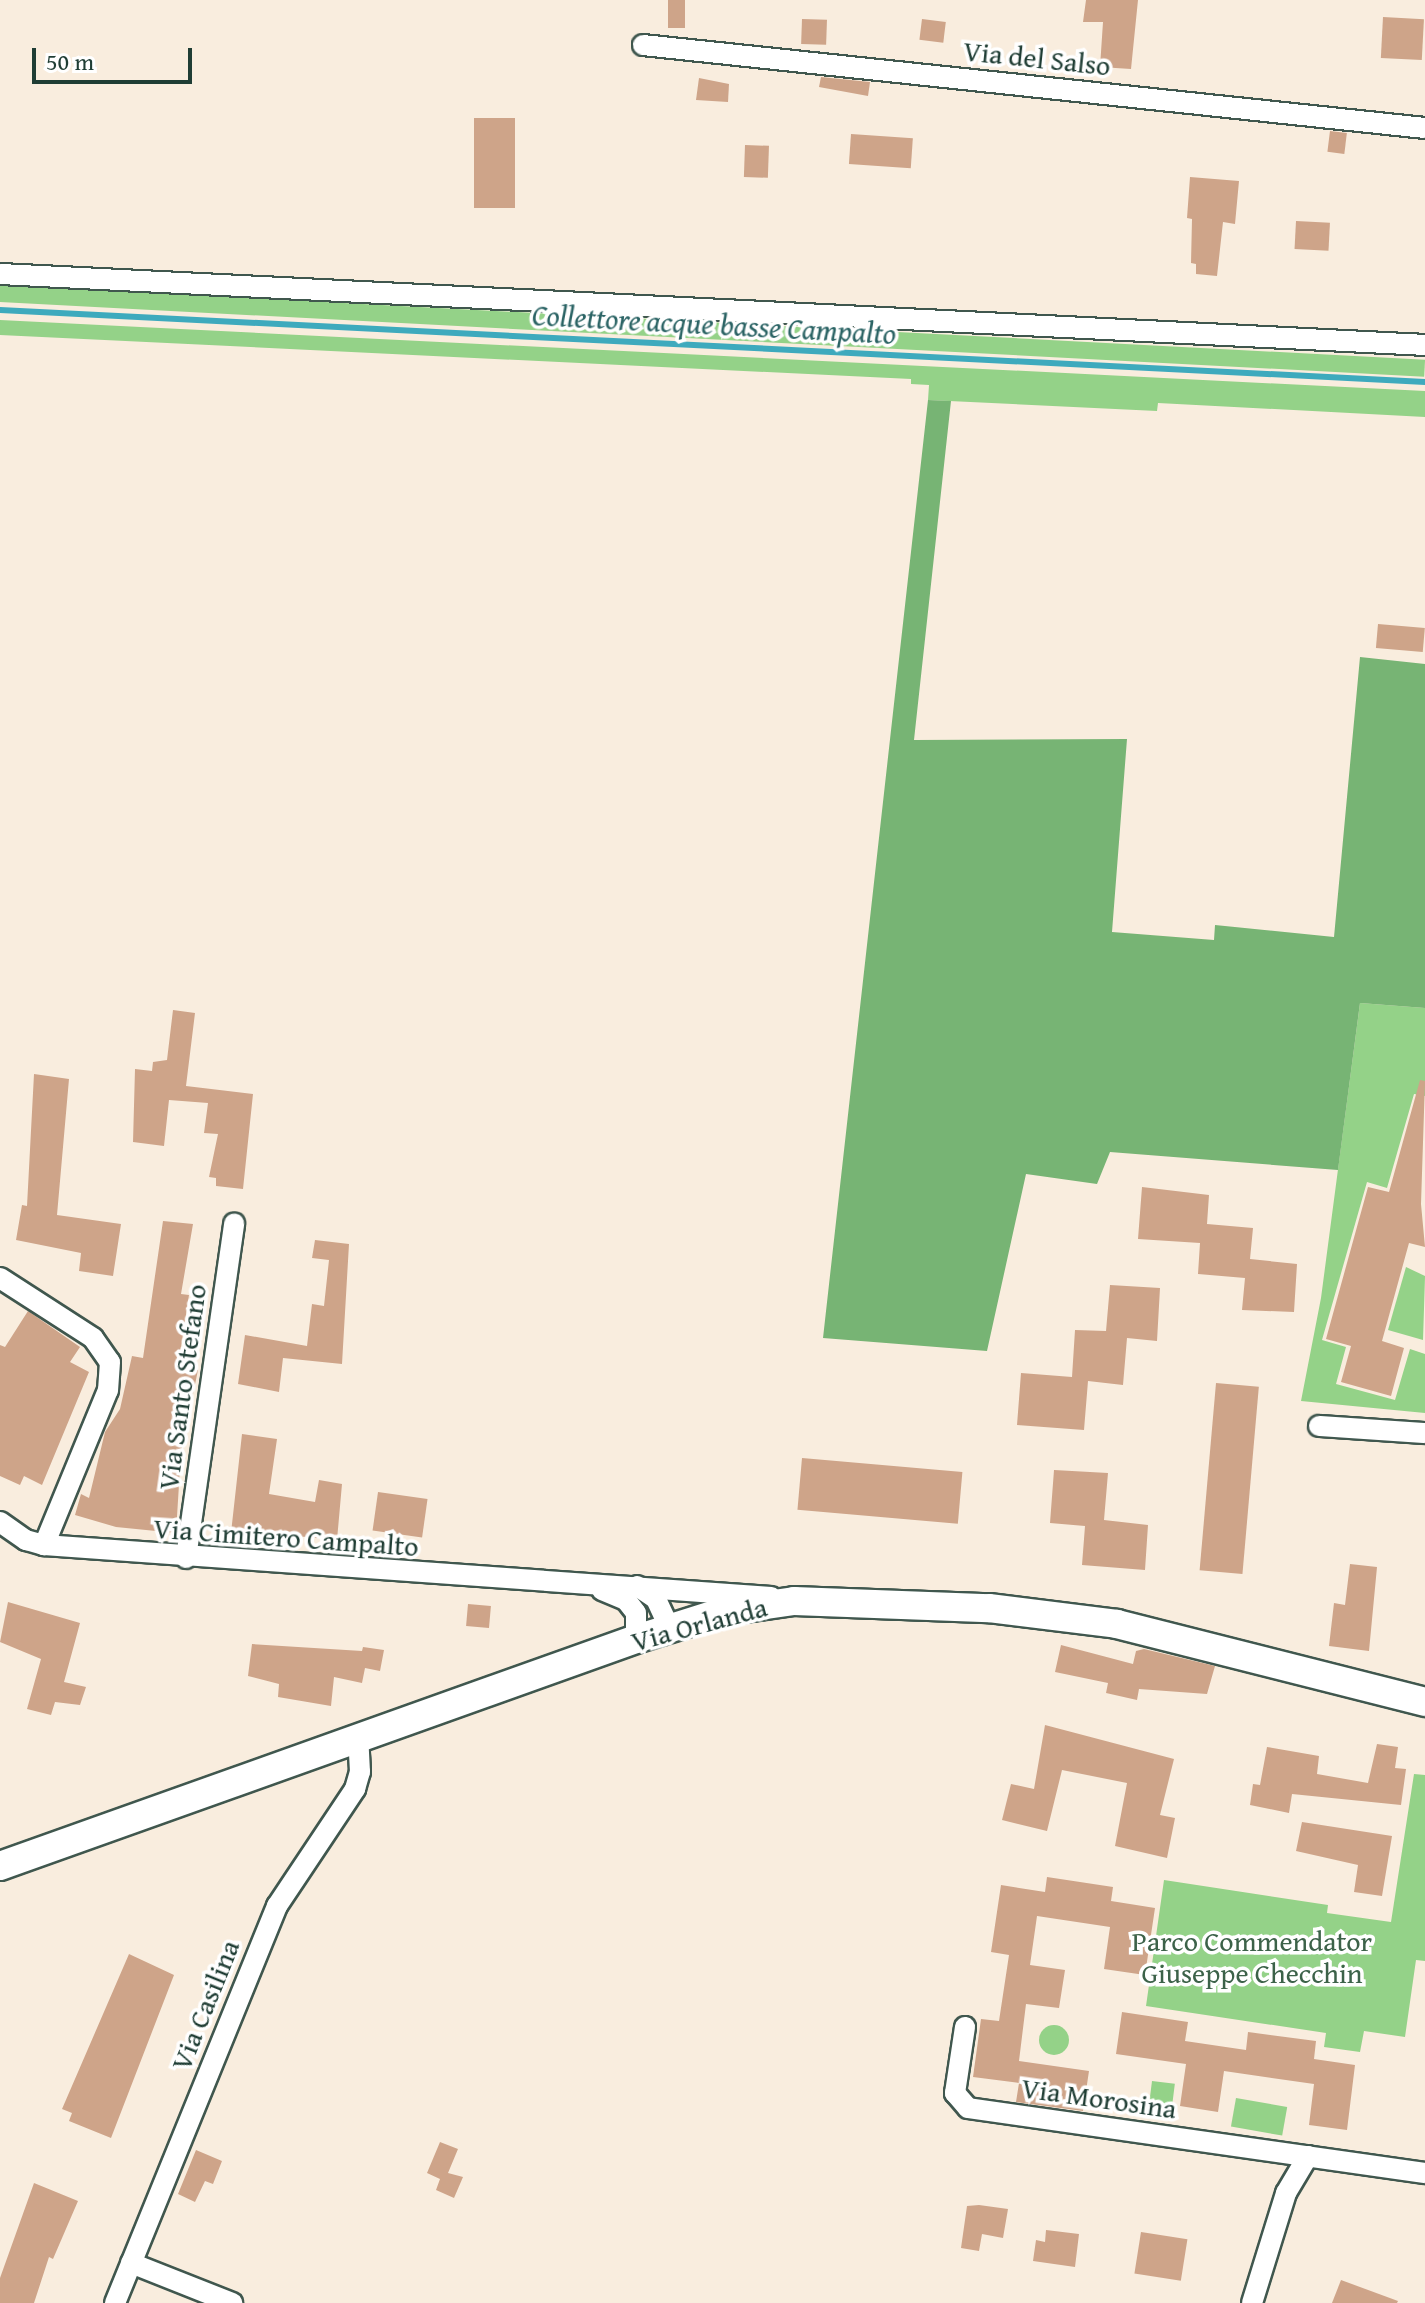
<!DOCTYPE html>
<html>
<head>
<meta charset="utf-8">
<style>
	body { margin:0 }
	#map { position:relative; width:1425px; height:2303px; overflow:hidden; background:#f9edde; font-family:"Gentium Book Plus",serif }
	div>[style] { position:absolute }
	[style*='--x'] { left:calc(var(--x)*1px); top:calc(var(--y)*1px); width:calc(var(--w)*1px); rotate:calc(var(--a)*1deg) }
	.green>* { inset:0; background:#94d288; transform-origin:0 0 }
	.round { border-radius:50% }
	.forest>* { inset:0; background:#77b474 }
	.stream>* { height:6px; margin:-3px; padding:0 3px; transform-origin:3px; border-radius:3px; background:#3eaabd }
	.building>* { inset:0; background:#cea489; transform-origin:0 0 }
	.roads { filter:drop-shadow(2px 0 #40574e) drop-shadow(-2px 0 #40574e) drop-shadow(0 2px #40574e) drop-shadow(0 -2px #40574e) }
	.street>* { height:20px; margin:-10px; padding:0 10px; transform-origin:10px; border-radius:10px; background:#fff }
	.secondary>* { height:28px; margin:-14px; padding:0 14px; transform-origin:14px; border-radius:14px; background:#fff }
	span { translate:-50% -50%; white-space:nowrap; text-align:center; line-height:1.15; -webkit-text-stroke:7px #fff; paint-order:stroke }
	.street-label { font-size:28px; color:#1f3d34 }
	.park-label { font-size:28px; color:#3c6249 }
	.water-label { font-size:30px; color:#2a6364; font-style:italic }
	.scale { position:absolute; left:32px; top:48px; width:160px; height:36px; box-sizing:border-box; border:4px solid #1f3d34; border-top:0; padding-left:10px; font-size:24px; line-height:28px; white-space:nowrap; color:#1f3d34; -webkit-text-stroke:6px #fff; paint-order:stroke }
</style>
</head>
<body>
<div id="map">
	<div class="green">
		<i style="left:0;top:285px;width:1427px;height:17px;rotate:3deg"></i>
		<i style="clip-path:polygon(0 320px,1425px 391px,1425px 417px,1158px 403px,1157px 411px,928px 400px,929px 385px,911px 384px,911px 379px,0 335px)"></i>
		<i style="clip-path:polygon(1360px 1003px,1425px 1008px,1425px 1096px,1414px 1094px,1387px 1188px,1367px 1182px,1322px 1340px,1346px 1347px,1336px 1384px,1395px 1400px,1410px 1349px,1425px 1354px,1425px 1413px,1301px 1401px,1321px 1298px)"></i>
		<i style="clip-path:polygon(1406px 1267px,1425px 1276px,1423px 1340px,1388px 1330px)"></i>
		<i style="clip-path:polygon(1414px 1774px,1425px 1775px,1425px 1961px,1416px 1960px,1405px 2037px,1364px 2031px,1360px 2052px,1324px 2047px,1326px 2033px,1146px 2006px,1164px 1880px,1328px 1905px,1327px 1913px,1391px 1922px)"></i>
		<i class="round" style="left:1039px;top:2025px;width:30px;height:30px"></i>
		<i style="left:1152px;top:2081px;width:23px;height:33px;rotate:7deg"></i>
		<i style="left:1236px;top:2098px;width:52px;height:29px;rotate:10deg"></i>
	</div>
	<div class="forest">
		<i style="clip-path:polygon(928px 400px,951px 401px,914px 740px,1127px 739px,1112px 932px,1214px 940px,1215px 925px,1334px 937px,1360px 657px,1425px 664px,1425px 1008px,1360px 1003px,1338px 1170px,1110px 1152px,1097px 1184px,1026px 1174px,987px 1351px,823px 1338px)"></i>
	</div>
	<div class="stream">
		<i style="--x:0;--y:310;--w:1427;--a:2.89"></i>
	</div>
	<div class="building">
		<i style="left:668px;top:0;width:17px;height:28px"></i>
		<i style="clip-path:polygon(1086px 0,1138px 0,1131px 69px,1100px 67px,1103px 22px,1083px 22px)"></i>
		<i style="left:1383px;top:17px;width:41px;height:41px;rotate:3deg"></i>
		<i style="left:802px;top:19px;width:25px;height:25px;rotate:2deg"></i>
		<i style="left:922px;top:19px;width:24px;height:21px;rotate:7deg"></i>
		<i style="clip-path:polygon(821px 77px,870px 82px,868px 96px,819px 87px)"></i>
		<i style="clip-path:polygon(699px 78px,729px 84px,728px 102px,696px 100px)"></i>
		<i style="left:474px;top:118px;width:41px;height:90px"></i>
		<i style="left:1330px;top:131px;width:17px;height:21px;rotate:7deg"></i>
		<i style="left:851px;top:134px;width:62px;height:30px;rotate:4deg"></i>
		<i style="left:745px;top:145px;width:24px;height:32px;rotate:2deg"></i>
		<i style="clip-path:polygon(1190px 177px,1239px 181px,1235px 224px,1223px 222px,1217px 276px,1196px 274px,1196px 264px,1191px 263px,1192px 219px,1187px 218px)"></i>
		<i style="left:1296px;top:221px;width:34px;height:28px;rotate:3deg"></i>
		<i style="left:1378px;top:624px;width:47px;height:24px;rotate:5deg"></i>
		<i style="clip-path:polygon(173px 1010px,195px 1013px,186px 1086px,253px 1094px,243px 1189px,216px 1186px,216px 1178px,209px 1177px,218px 1134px,204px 1133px,208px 1103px,169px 1100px,164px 1146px,133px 1142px,135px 1069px,152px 1071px,153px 1062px,167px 1060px)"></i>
		<i style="clip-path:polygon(34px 1074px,69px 1079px,57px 1215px,121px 1224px,113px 1276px,79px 1271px,81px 1253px,16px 1240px,22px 1205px,27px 1206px)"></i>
		<i style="clip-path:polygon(1420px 1080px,1425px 1081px,1421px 1204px,1425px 1247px,1409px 1243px,1382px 1341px,1404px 1348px,1391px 1396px,1341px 1382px,1351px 1346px,1326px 1339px,1368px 1187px,1389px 1192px)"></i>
		<i style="clip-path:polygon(1142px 1187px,1209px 1195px,1207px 1224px,1253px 1228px,1250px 1259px,1297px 1264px,1294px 1312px,1242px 1310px,1245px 1278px,1198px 1274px,1200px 1243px,1138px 1239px)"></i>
		<i style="clip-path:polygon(163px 1221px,193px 1224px,181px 1294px,189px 1295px,178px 1367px,198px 1370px,181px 1452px,176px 1533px,116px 1527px,75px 1515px,81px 1494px,89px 1498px,105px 1432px,120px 1409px,132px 1356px,143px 1358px)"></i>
		<i style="clip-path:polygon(315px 1240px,349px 1244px,342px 1364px,283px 1358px,279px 1392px,238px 1384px,245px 1335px,307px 1346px,312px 1304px,324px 1306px,329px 1260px,312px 1258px)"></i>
		<i style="clip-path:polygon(1110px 1285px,1160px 1288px,1157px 1341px,1127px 1338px,1123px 1385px,1088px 1381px,1084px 1430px,1017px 1425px,1021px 1373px,1072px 1377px,1075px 1330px,1106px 1331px)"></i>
		<i style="clip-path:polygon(28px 1311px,80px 1347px,70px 1362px,89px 1372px,42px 1485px,24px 1476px,20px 1485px,0 1476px,0 1345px,5px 1347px)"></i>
		<i style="left:1216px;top:1383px;width:43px;height:188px;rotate:5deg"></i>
		<i style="clip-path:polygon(242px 1434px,277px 1439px,269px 1494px,315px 1502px,319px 1480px,342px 1484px,337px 1540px,264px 1533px,253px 1533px,252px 1545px,230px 1542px)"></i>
		<i style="left:802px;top:1458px;width:161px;height:52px;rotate:5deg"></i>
		<i style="clip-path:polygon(1054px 1470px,1108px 1473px,1104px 1520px,1148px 1525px,1145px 1570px,1082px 1565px,1085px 1526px,1050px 1523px)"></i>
		<i style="left:378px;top:1492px;width:50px;height:39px;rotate:8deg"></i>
		<i style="clip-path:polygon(1350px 1564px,1377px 1567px,1369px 1651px,1329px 1646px,1334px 1603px,1345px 1605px)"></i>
		<i style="clip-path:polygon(8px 1602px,80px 1623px,64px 1682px,86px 1687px,80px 1705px,55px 1702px,51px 1715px,27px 1709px,41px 1659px,0 1642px)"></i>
		<i style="left:468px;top:1604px;width:23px;height:22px;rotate:5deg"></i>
		<i style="clip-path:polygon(252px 1644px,362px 1651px,363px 1647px,384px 1650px,380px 1671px,365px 1668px,362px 1683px,334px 1677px,331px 1706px,278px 1697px,279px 1684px,248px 1676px)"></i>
		<i style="clip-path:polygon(1061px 1645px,1133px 1664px,1136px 1651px,1144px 1649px,1215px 1666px,1207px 1694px,1139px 1689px,1137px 1700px,1106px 1693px,1108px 1683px,1055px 1672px)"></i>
		<i style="clip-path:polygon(1045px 1725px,1174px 1759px,1160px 1815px,1175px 1818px,1167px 1858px,1115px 1846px,1127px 1783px,1062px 1770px,1047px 1831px,1002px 1820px,1011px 1784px,1034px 1789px)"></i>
		<i style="clip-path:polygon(1377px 1744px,1398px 1747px,1395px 1768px,1406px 1769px,1401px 1805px,1292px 1794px,1289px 1813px,1250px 1805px,1253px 1784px,1260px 1785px,1267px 1747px,1319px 1756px,1317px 1774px,1368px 1783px)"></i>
		<i style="clip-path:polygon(1302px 1822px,1392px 1836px,1382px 1896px,1354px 1892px,1358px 1865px,1296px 1851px)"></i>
		<i style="clip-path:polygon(1047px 1877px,1113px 1887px,1111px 1901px,1155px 1908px,1145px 1975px,1104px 1969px,1110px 1927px,1037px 1916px,1030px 1965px,1065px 1970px,1059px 2008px,1026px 2004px,1019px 2061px,1089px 2071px,1083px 2111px,1016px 2102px,1019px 2083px,973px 2077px,981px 2019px,999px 2021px,1009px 1955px,991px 1952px,1001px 1885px,1045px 1892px)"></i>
		<i style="clip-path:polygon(129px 1954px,174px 1975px,111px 2138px,69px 2121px,72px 2113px,62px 2109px)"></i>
		<i style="clip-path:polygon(1122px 2012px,1188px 2022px,1185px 2041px,1246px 2050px,1248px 2032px,1316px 2041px,1314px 2059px,1355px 2065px,1347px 2130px,1309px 2125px,1314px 2084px,1224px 2071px,1218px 2112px,1180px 2106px,1186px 2064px,1116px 2054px)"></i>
		<i style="clip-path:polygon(440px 2142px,458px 2149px,448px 2173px,463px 2177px,454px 2198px,436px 2190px,440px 2179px,427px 2173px)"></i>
		<i style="clip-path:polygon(196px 2150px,222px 2161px,213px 2184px,205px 2181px,195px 2202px,178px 2194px)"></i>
		<i style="clip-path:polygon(34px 2183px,78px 2201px,53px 2259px,49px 2257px,34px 2303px,0 2303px,0 2278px)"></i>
		<i style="clip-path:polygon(979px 2205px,1008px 2209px,1003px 2238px,982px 2234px,979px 2251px,961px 2248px,967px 2206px)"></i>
		<i style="clip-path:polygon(1046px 2230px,1079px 2234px,1075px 2267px,1033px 2261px,1036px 2240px,1045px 2242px)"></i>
		<i style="left:1141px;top:2232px;width:47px;height:42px;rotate:9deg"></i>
		<i style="clip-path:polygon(1341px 2280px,1398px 2301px,1397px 2303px,1332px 2303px)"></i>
	</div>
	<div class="roads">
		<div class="street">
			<i style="--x:643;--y:45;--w:786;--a:6.06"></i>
			<i style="--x:0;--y:274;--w:1427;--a:2.85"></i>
			<i style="--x:0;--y:1278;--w:111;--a:32.8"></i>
			<i style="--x:93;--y:1338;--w:29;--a:55"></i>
			<i style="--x:110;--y:1362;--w:28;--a:94"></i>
			<i style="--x:108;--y:1390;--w:168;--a:112.4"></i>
			<i style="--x:1319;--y:1426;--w:106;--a:3.8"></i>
			<i style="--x:0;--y:1522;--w:32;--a:35"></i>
			<i style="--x:26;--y:1540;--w:19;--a:16"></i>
			<i style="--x:44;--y:1545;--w:729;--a:4.09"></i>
			<i style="--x:186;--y:1558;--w:338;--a:-81.8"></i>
			<i style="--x:637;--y:1586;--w:23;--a:34"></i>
			<i style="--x:656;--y:1599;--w:33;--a:65"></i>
			<i style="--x:602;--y:1590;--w:26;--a:23"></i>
			<i style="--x:626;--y:1600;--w:16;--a:52"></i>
			<i style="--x:636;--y:1613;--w:26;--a:90"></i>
			<i style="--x:965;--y:2027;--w:67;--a:98.6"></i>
			<i style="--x:955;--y:2093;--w:20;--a:49"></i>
			<i style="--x:968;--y:2108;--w:462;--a:8.1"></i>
			<i style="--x:131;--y:2263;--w:109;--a:21.6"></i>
			<i style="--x:115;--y:2303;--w:429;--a:-67.8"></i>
			<i style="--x:277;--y:1906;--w:141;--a:-56.3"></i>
			<i style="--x:355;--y:1789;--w:18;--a:-74"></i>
			<i style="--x:360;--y:1772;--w:33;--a:-93"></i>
			<i style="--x:1252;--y:2303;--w:115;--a:-72.8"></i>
			<i style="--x:1286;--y:2193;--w:43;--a:-59.3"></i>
		</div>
		<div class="secondary">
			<i style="--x:0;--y:1866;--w:675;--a:-19.64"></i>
			<i style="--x:636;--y:1639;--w:93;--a:-17.5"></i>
			<i style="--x:725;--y:1611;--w:70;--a:-8.2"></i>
			<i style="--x:794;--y:1601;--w:195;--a:2.1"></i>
			<i style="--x:989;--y:1608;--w:129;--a:7.1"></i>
			<i style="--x:1117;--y:1624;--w:318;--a:14.2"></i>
		</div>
	</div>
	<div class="street-label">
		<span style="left:1037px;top:58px;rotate:6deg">Via del Salso</span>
		<span style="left:182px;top:1387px;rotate:-82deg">Via Santo Stefano</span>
		<span style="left:286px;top:1537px;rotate:4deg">Via Cimitero Campalto</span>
		<span style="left:699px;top:1624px;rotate:-15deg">Via Orlanda</span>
		<span style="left:205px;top:2005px;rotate:-68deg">Via Casilina</span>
		<span style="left:1099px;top:2098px;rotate:8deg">Via Morosina</span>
	</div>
	<div class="park-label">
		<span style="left:1252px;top:1957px">Parco Commendator<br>Giuseppe Checchin</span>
	</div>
	<div class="water-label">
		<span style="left:714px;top:324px;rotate:3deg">Collettore acque basse Campalto</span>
	</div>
	<div class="scale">50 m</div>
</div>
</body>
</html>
